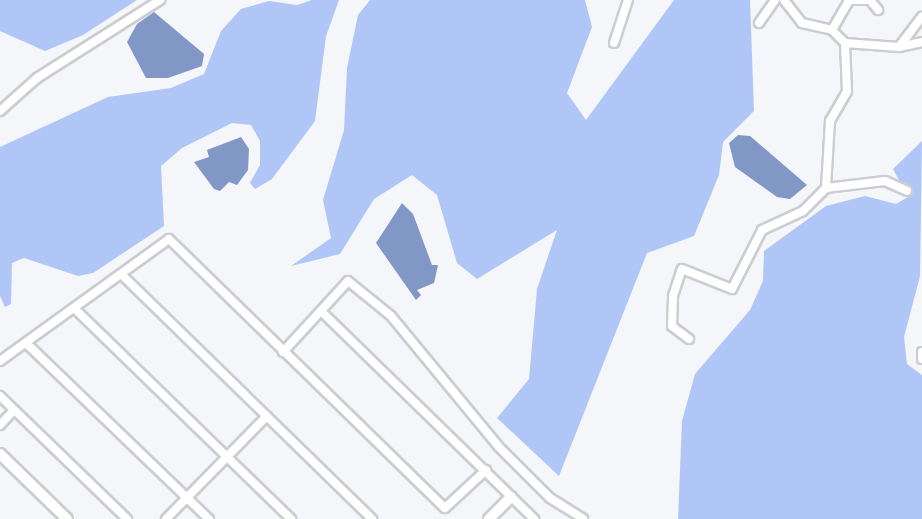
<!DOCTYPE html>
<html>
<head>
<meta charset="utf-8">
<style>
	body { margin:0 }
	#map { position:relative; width:922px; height:519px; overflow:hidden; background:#f4f6f9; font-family:Rubik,sans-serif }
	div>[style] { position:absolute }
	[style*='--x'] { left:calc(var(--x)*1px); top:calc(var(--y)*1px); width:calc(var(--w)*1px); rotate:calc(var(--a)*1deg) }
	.forest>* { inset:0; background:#afc6f6 }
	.water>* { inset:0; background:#8197c5 }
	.roads { filter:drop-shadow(2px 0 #cbcdd1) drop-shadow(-2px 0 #cbcdd1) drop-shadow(0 2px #cbcdd1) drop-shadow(0 -2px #cbcdd1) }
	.minor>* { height:8px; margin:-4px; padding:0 4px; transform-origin:4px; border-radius:4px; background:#fff }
	.tertiary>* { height:10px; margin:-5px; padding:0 5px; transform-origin:5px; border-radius:5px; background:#fff }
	span { translate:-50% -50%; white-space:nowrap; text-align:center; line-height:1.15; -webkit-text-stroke:6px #fff; paint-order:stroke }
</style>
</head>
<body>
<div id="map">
	<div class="forest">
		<i style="clip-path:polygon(0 0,137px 0,83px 35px,45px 51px,0 31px)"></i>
		<i style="clip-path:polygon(312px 0,339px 0,326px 36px,315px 121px,272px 179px,255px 189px,250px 183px,260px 165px,260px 141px,251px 125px,232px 123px,182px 148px,161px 166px,164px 226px,93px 273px,78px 276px,24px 258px,12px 263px,11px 304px,5px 307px,0 296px,0 147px,108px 97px,171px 88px,204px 74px,221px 31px,241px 9px,269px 1px,297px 5px)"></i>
		<i style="clip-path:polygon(370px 0,585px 0,592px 27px,567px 93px,586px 120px,674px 0,750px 0,754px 111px,723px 142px,719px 175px,694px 236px,647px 253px,559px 476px,497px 418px,529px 379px,537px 289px,557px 230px,477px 279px,457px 263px,437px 195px,412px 175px,374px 199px,340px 254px,291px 266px,331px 238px,323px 200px,344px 130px,347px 68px,358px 15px)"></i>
		<i style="clip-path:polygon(922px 141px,920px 276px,904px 337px,907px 364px,922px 375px,922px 519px,678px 519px,682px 421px,695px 374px,750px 310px,763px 281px,764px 251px,826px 206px,865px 196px,896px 204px,908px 197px,893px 169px)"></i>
	</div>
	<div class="water">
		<i style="clip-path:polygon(154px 12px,204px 54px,202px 66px,168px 78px,146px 78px,127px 42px,137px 24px)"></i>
		<i style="clip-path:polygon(738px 135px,750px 136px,807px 185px,790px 199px,777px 197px,735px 167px,729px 143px)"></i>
		<i style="clip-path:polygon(241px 137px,249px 149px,248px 170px,237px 185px,229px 182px,220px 191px,214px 189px,194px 162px,209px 157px,207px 150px)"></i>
		<i style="clip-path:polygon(402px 203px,413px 214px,432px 265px,438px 265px,434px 283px,417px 290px,421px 295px,416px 300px,376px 243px)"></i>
	</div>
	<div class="roads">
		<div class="minor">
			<i style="--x:784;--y:0;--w:29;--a:52"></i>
			<i style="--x:802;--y:23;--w:31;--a:13"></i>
			<i style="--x:832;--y:30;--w:18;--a:45"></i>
			<i style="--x:845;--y:43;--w:54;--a:4.2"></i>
			<i style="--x:899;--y:47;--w:24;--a:-12"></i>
			<i style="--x:848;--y:0;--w:19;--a:0"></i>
			<i style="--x:870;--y:0;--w:13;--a:51"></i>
			<i style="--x:759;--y:23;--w:28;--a:-55"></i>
			<i style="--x:832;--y:30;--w:34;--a:-60"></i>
			<i style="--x:614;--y:43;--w:45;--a:-72"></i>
			<i style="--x:899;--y:47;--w:38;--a:-53"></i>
			<i style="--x:0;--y:111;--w:50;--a:-41.7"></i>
			<i style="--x:37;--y:78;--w:146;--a:-32.4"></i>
			<i style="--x:826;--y:188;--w:59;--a:-6.8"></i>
			<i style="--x:885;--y:181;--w:24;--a:24"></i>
			<i style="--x:121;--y:274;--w:351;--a:44.3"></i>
			<i style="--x:74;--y:308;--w:303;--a:44.2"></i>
			<i style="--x:321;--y:311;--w:298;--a:44.3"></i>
			<i style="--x:689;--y:339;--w:21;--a:-143"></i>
			<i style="--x:672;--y:326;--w:30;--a:-88"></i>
			<i style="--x:673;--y:296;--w:28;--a:-72"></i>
			<i style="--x:682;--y:269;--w:54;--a:21.8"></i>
			<i style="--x:732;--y:289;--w:66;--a:-63"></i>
			<i style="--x:762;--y:230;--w:45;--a:-24.9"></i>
			<i style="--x:803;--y:211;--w:33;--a:-45"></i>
			<i style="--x:826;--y:188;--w:67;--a:-86.6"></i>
			<i style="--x:830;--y:121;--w:34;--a:-60"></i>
			<i style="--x:847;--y:91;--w:48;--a:-92.4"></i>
			<i style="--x:26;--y:343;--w:254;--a:43.9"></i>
			<i style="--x:283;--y:352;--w:96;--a:-47.5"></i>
			<i style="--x:348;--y:281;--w:55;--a:39.1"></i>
			<i style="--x:391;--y:316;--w:170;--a:50.5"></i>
			<i style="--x:499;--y:447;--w:72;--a:45"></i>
			<i style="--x:550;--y:498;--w:39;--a:32"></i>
			<i style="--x:922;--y:352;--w:7;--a:90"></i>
			<i style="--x:0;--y:361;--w:208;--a:-35.8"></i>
			<i style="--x:169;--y:239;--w:385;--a:44.3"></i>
			<i style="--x:445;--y:508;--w:56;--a:-42.8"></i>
			<i style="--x:0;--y:396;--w:177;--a:44.1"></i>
			<i style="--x:0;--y:425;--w:19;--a:-47"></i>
			<i style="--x:166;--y:519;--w:144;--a:-45.6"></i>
		</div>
		<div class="tertiary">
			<i style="--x:0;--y:454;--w:93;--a:44.1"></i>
			<i style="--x:489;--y:519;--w:31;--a:-45"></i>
		</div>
	</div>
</div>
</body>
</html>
